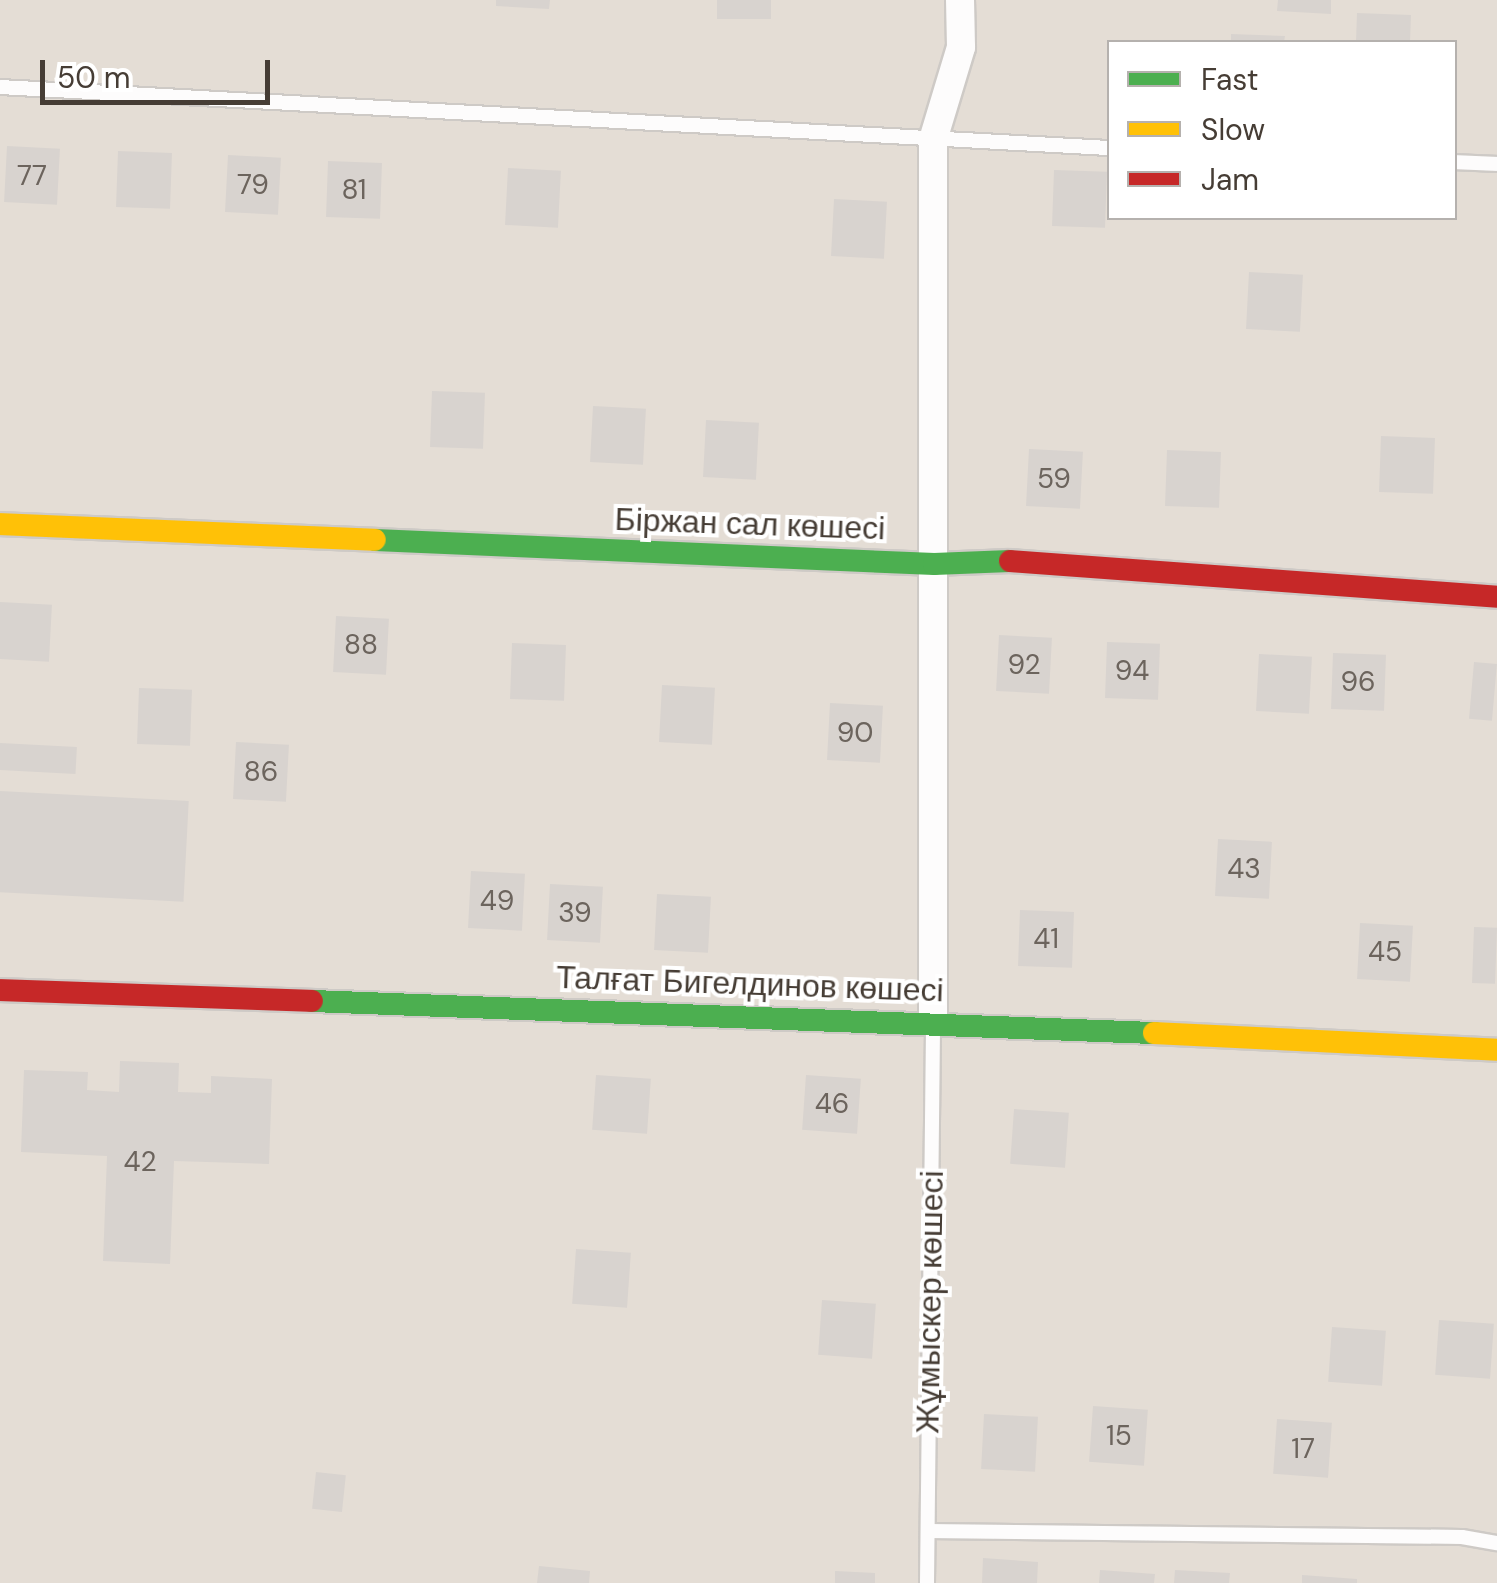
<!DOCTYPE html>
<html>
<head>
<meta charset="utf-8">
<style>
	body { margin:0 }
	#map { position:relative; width:1497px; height:1583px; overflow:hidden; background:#f0ece8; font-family:"DM Sans",sans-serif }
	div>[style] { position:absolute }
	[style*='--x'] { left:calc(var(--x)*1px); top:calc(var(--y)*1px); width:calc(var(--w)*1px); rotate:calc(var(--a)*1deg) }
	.residential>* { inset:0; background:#e4ddd5 }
	.building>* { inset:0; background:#d8d3cf; transform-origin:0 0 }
	.roads { filter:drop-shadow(2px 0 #cecac6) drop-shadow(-2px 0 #cecac6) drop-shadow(0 2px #cecac6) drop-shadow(0 -2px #cecac6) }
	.lane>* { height:14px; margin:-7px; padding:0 7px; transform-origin:7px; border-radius:7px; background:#fdfcfc }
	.street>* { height:28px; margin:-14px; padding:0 14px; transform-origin:14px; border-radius:14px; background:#fdfcfc }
	.fast>* { height:22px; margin:-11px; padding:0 11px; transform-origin:11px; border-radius:11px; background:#4caf50 }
	.slow>* { height:22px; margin:-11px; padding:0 11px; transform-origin:11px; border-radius:11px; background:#ffc107 }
	.jam>* { height:22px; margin:-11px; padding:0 11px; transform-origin:11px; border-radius:11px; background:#c62828 }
	span { translate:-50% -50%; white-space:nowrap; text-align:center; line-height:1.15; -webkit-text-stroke:8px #fff; paint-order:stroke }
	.number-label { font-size:28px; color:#6c645d }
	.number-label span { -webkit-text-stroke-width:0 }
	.street-label { font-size:32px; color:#463d35 }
	.legend { position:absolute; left:1107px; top:40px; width:350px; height:180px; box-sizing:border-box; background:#fff; border:2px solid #b5b1ae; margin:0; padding:12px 18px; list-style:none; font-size:30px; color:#463d35 }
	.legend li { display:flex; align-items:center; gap:20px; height:50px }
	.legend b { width:50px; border:2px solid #b5b1ae }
	.scale { position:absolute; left:40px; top:60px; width:230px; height:45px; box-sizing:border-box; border:5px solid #463d35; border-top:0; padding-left:12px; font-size:30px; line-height:35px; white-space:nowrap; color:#463d35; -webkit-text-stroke:8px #fff; paint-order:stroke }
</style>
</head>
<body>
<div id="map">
	<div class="residential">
		<i style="clip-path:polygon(evenodd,0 0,1497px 0,1497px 1583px,0 1583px,0 0,1110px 42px,1454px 42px,1454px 218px,1110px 218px,1110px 42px)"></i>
	</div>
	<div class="building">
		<i style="clip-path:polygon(496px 0,550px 0,549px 9px,496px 6px)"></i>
		<i style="left:717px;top:0;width:54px;height:19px"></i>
		<i style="clip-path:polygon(1278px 0,1331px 0,1331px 14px,1277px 11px)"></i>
		<i style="left:1357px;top:13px;width:54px;height:29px;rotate:2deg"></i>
		<i style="clip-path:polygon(1231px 34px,1285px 36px,1284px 42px,1231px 42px)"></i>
		<i style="left:7px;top:146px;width:53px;height:56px;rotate:3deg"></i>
		<i style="left:118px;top:151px;width:54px;height:56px;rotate:2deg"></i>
		<i style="left:228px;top:155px;width:53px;height:57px;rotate:3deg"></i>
		<i style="left:328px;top:161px;width:54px;height:56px;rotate:2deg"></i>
		<i style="left:508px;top:168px;width:53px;height:57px;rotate:3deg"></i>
		<i style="left:1054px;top:170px;width:53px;height:56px;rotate:2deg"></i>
		<i style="left:834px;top:199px;width:53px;height:57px;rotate:3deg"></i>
		<i style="left:1249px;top:272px;width:54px;height:57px;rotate:3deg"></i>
		<i style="left:432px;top:391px;width:53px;height:56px;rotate:2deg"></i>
		<i style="left:593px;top:406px;width:53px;height:56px;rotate:3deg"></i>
		<i style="left:706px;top:420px;width:53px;height:57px;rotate:3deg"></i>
		<i style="left:1381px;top:436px;width:54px;height:56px;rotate:2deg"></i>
		<i style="left:1029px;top:449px;width:54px;height:57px;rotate:3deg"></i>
		<i style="left:1167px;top:450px;width:54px;height:56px;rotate:2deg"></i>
		<i style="left:0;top:602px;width:52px;height:57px;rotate:3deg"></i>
		<i style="left:336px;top:616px;width:53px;height:56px;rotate:3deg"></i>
		<i style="left:999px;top:635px;width:53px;height:56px;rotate:3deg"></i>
		<i style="left:1107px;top:642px;width:53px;height:56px;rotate:2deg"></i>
		<i style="left:512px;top:643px;width:54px;height:56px;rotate:2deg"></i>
		<i style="left:1333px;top:653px;width:53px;height:56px;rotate:2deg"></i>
		<i style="left:1259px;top:654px;width:53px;height:57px;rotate:3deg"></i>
		<i style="left:1474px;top:662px;width:23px;height:57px;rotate:5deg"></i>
		<i style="left:662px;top:685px;width:53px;height:57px;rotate:3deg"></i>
		<i style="left:139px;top:688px;width:53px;height:56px;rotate:2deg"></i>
		<i style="left:830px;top:703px;width:53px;height:57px;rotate:3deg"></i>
		<i style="left:236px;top:742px;width:53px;height:57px;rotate:3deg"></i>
		<i style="left:0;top:743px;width:77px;height:27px;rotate:3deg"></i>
		<i style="left:0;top:791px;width:189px;height:101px;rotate:3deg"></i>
		<i style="left:1218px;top:839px;width:54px;height:57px;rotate:3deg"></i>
		<i style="left:471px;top:871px;width:54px;height:57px;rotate:3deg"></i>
		<i style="left:550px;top:884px;width:53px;height:56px;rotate:3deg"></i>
		<i style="left:657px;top:894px;width:54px;height:56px;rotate:3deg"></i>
		<i style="left:1020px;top:910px;width:54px;height:56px;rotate:2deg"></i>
		<i style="left:1360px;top:923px;width:53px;height:56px;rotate:3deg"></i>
		<i style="left:1474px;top:927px;width:23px;height:56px;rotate:2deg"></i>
		<i style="clip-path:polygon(120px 1061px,179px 1063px,178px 1092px,211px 1093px,211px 1076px,272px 1079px,269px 1164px,174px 1161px,170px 1264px,103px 1261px,107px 1156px,21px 1152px,24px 1070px,88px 1072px,87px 1090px,119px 1092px)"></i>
		<i style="left:596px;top:1075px;width:55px;height:55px;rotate:4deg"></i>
		<i style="left:806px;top:1075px;width:55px;height:55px;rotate:4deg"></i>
		<i style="left:1014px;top:1109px;width:55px;height:55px;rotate:4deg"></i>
		<i style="left:576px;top:1249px;width:55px;height:55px;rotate:4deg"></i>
		<i style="left:822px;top:1300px;width:54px;height:55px;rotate:4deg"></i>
		<i style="left:1439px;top:1320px;width:55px;height:55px;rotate:4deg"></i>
		<i style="left:1332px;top:1327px;width:54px;height:55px;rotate:4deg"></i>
		<i style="left:1093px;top:1406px;width:55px;height:56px;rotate:4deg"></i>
		<i style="left:984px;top:1414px;width:54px;height:55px;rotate:3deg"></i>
		<i style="left:1277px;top:1419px;width:55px;height:55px;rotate:4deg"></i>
		<i style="left:316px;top:1472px;width:30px;height:37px;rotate:6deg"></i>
		<i style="clip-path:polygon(983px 1558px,1038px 1562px,1037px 1583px,982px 1583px)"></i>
		<i style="clip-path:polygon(539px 1566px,590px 1571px,589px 1583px,537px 1583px)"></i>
		<i style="clip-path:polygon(1100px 1570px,1155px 1574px,1154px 1583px,1099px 1583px)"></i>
		<i style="clip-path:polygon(1175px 1570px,1230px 1573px,1229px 1583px,1174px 1583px)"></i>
		<i style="clip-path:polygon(835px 1571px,875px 1573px,875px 1583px,835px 1583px)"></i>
		<i style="clip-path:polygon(1302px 1575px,1357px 1579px,1357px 1583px,1302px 1583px)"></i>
	</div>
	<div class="roads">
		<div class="lane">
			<i style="--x:0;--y:87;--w:1112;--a:3.15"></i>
			<i style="--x:1454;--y:162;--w:43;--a:2.7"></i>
			<i style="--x:928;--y:1531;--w:534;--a:0.64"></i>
			<i style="--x:1462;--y:1537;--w:36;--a:10"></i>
			<i style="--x:927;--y:1583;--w:556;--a:-89.38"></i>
		</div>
		<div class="street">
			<i style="--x:933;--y:1022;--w:882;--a:-90"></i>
			<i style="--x:933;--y:140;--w:97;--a:-73.2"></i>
			<i style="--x:961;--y:47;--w:47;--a:-91.2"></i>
		</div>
		<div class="fast">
			<i style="--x:375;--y:540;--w:560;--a:2.46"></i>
			<i style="--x:934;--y:564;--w:76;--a:-2.3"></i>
			<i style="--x:312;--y:1001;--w:843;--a:2.18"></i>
		</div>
		<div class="slow">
			<i style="--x:0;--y:524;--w:375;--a:2.4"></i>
			<i style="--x:1154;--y:1033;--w:343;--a:2.8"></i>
		</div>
		<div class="jam">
			<i style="--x:1010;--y:561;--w:488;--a:4.2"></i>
			<i style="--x:0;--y:990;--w:312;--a:2"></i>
		</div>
	</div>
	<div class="number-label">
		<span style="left:32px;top:176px">77</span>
		<span style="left:253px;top:185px">79</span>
		<span style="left:354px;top:190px">81</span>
		<span style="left:1054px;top:479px">59</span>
		<span style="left:361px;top:645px">88</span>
		<span style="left:1024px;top:665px">92</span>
		<span style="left:1132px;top:671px">94</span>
		<span style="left:1358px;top:682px">96</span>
		<span style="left:855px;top:733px">90</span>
		<span style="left:261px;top:772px">86</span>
		<span style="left:1244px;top:869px">43</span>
		<span style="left:497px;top:901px">49</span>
		<span style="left:575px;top:913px">39</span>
		<span style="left:1046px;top:939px">41</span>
		<span style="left:1385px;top:952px">45</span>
		<span style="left:832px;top:1104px">46</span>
		<span style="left:140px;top:1162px">42</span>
		<span style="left:1119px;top:1436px">15</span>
		<span style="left:1303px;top:1449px">17</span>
	</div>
	<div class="street-label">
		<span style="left:750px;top:524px;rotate:2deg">Біржан сал көшесі</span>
		<span style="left:750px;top:984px;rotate:2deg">Талғат Бигелдинов көшесі</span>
		<span style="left:930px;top:1302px;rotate:-89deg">Жұмыскер көшесі</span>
	</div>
	<ul class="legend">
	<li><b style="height:12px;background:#4caf50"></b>Fast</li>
	<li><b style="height:12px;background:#ffc107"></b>Slow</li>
	<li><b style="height:12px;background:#c62828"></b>Jam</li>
	</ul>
	<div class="scale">50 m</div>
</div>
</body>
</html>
